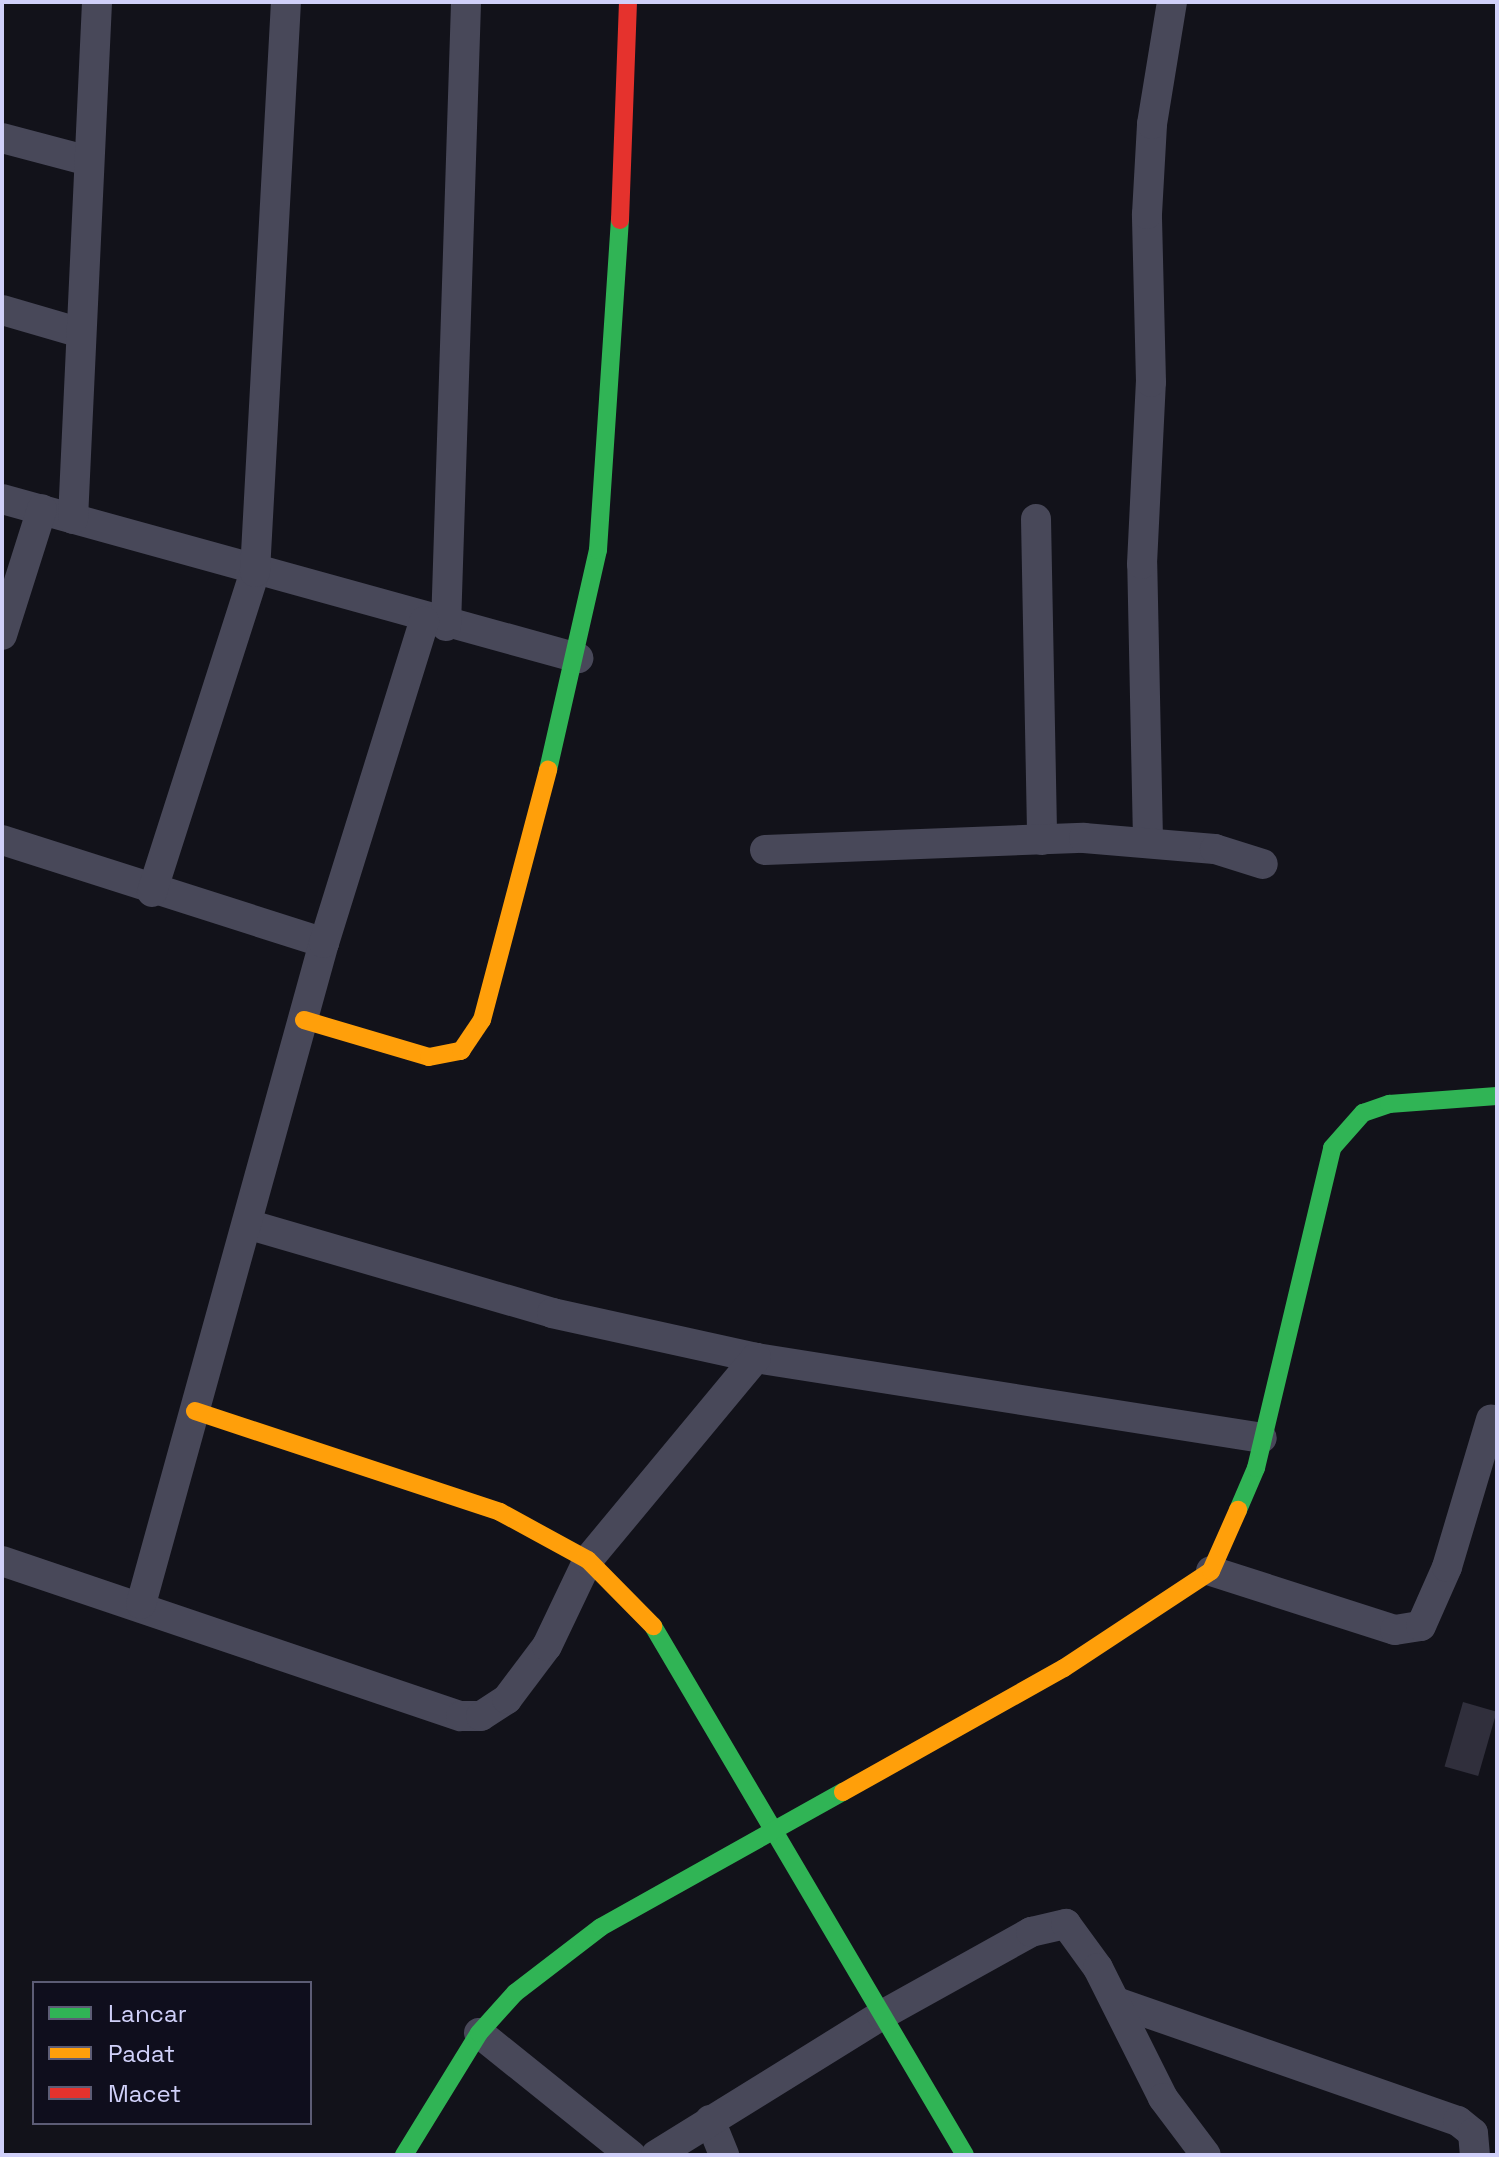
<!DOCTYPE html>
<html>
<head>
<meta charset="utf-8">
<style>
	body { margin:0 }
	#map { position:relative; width:1499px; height:2157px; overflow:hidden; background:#12121a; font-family:"Space Grotesk",sans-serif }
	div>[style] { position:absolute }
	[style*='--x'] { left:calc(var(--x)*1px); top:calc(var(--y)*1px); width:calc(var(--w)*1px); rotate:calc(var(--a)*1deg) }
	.building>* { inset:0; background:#302f3c; transform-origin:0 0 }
	.street>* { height:30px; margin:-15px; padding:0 15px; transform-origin:15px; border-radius:15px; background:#484859 }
	.fast>* { height:18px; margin:-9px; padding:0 9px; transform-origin:9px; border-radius:9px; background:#30b455 }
	.slow>* { height:18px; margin:-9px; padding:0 9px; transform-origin:9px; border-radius:9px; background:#ff9f0a }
	.jam>* { height:18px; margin:-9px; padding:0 9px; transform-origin:9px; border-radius:9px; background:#e5322d }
	span { translate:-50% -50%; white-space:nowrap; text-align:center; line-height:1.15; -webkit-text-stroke:8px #0f0e1d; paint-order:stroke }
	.frame { position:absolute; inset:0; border:4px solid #d0d0f9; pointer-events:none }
	.legend { position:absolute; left:32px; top:1981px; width:280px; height:144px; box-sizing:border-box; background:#0f0e1d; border:2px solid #5c5c75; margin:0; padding:10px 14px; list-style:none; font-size:24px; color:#d0d0f9 }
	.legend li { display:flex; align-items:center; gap:16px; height:40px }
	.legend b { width:40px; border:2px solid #5c5c75 }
</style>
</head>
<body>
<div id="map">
	<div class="building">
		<i style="left:1463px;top:1702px;width:35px;height:67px;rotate:16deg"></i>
	</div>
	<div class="street">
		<i style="--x:2;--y:138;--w:90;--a:14.8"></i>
		<i style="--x:2;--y:310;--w:82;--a:16.2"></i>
		<i style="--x:2;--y:499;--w:598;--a:15.43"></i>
		<i style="--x:73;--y:519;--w:518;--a:-87.34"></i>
		<i style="--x:1036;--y:519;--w:321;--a:88.9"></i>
		<i style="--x:446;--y:626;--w:624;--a:-88.16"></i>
		<i style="--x:2;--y:635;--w:132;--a:-72.4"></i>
		<i style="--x:2;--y:840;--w:338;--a:17.7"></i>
		<i style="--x:1148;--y:840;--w:276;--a:-91.2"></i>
		<i style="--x:1142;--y:564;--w:182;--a:-87.2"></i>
		<i style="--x:1151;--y:382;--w:168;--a:-91.4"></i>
		<i style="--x:1147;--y:214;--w:90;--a:-86.8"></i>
		<i style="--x:1152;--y:124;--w:124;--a:-80.7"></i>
		<i style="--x:765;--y:850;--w:319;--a:-2.2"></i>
		<i style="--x:1084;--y:838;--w:131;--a:4.8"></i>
		<i style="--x:1215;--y:849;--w:50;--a:17.4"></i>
		<i style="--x:152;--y:892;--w:336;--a:-72.2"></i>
		<i style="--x:255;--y:572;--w:571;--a:-86.89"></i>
		<i style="--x:250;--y:1225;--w:315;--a:16.2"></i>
		<i style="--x:552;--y:1313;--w:209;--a:12.4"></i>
		<i style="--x:756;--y:1358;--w:512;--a:8.98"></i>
		<i style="--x:2;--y:1561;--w:484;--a:18.7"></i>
		<i style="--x:461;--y:1716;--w:20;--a:0"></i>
		<i style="--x:481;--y:1716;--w:31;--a:-33"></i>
		<i style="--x:507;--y:1699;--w:66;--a:-53"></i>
		<i style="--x:547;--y:1646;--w:95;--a:-64.5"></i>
		<i style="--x:588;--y:1560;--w:263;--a:-50.3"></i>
		<i style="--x:1211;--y:1571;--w:193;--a:17.8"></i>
		<i style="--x:1395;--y:1630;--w:26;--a:-9"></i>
		<i style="--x:1421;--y:1626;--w:64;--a:-66.2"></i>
		<i style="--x:1447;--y:1567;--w:154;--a:-73.4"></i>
		<i style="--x:141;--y:1604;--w:686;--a:-74.53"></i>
		<i style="--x:324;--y:943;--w:337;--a:-72.7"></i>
		<i style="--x:1116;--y:2002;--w:362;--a:19.2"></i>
		<i style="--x:1458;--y:2121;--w:19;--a:39"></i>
		<i style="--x:1473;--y:2133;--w:22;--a:85"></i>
		<i style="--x:479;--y:2033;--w:195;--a:38.8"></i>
		<i style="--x:710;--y:2120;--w:38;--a:68"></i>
		<i style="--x:656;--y:2155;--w:266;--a:-31.8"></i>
		<i style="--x:882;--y:2015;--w:171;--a:-29.1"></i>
		<i style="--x:1031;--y:1932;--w:36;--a:-13"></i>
		<i style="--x:1066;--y:1924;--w:54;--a:54"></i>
		<i style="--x:1098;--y:1968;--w:145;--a:63.4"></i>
		<i style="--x:1163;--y:2098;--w:71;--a:53"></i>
	</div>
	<div class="fast">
		<i style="--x:548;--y:770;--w:226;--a:-77.2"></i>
		<i style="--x:598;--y:550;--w:331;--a:-86.2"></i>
		<i style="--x:1238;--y:1510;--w:46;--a:-66.8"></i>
		<i style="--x:1256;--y:1468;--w:329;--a:-76.6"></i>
		<i style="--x:1332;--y:1148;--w:47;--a:-48.5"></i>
		<i style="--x:1363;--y:1113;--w:28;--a:-19"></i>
		<i style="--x:1389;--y:1104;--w:108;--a:-4.2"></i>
		<i style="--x:653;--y:1626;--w:614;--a:59.47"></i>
		<i style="--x:404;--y:2155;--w:143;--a:-58.4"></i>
		<i style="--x:479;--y:2033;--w:54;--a:-48"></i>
		<i style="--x:515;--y:1993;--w:108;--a:-37.5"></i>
		<i style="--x:601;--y:1927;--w:277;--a:-29.2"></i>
	</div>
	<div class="slow">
		<i style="--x:304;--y:1020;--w:130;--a:16.5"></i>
		<i style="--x:429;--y:1057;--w:33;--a:-11"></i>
		<i style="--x:461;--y:1051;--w:37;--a:-56"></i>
		<i style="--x:482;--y:1020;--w:259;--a:-75.2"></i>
		<i style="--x:195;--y:1411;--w:321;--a:18.3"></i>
		<i style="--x:500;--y:1512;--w:100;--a:28.6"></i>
		<i style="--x:588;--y:1560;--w:93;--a:45.4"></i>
		<i style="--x:843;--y:1792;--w:253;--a:-29.3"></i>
		<i style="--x:1064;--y:1668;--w:176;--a:-33.4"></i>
		<i style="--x:1211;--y:1571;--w:67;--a:-66.1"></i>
	</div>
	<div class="jam">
		<i style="--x:620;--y:220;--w:218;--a:-87.9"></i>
	</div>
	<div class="frame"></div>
	<ul class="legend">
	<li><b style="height:10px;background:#30b455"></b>Lancar</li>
	<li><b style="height:10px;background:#ff9f0a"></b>Padat</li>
	<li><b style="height:10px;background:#e5322d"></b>Macet</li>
	</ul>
</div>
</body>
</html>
